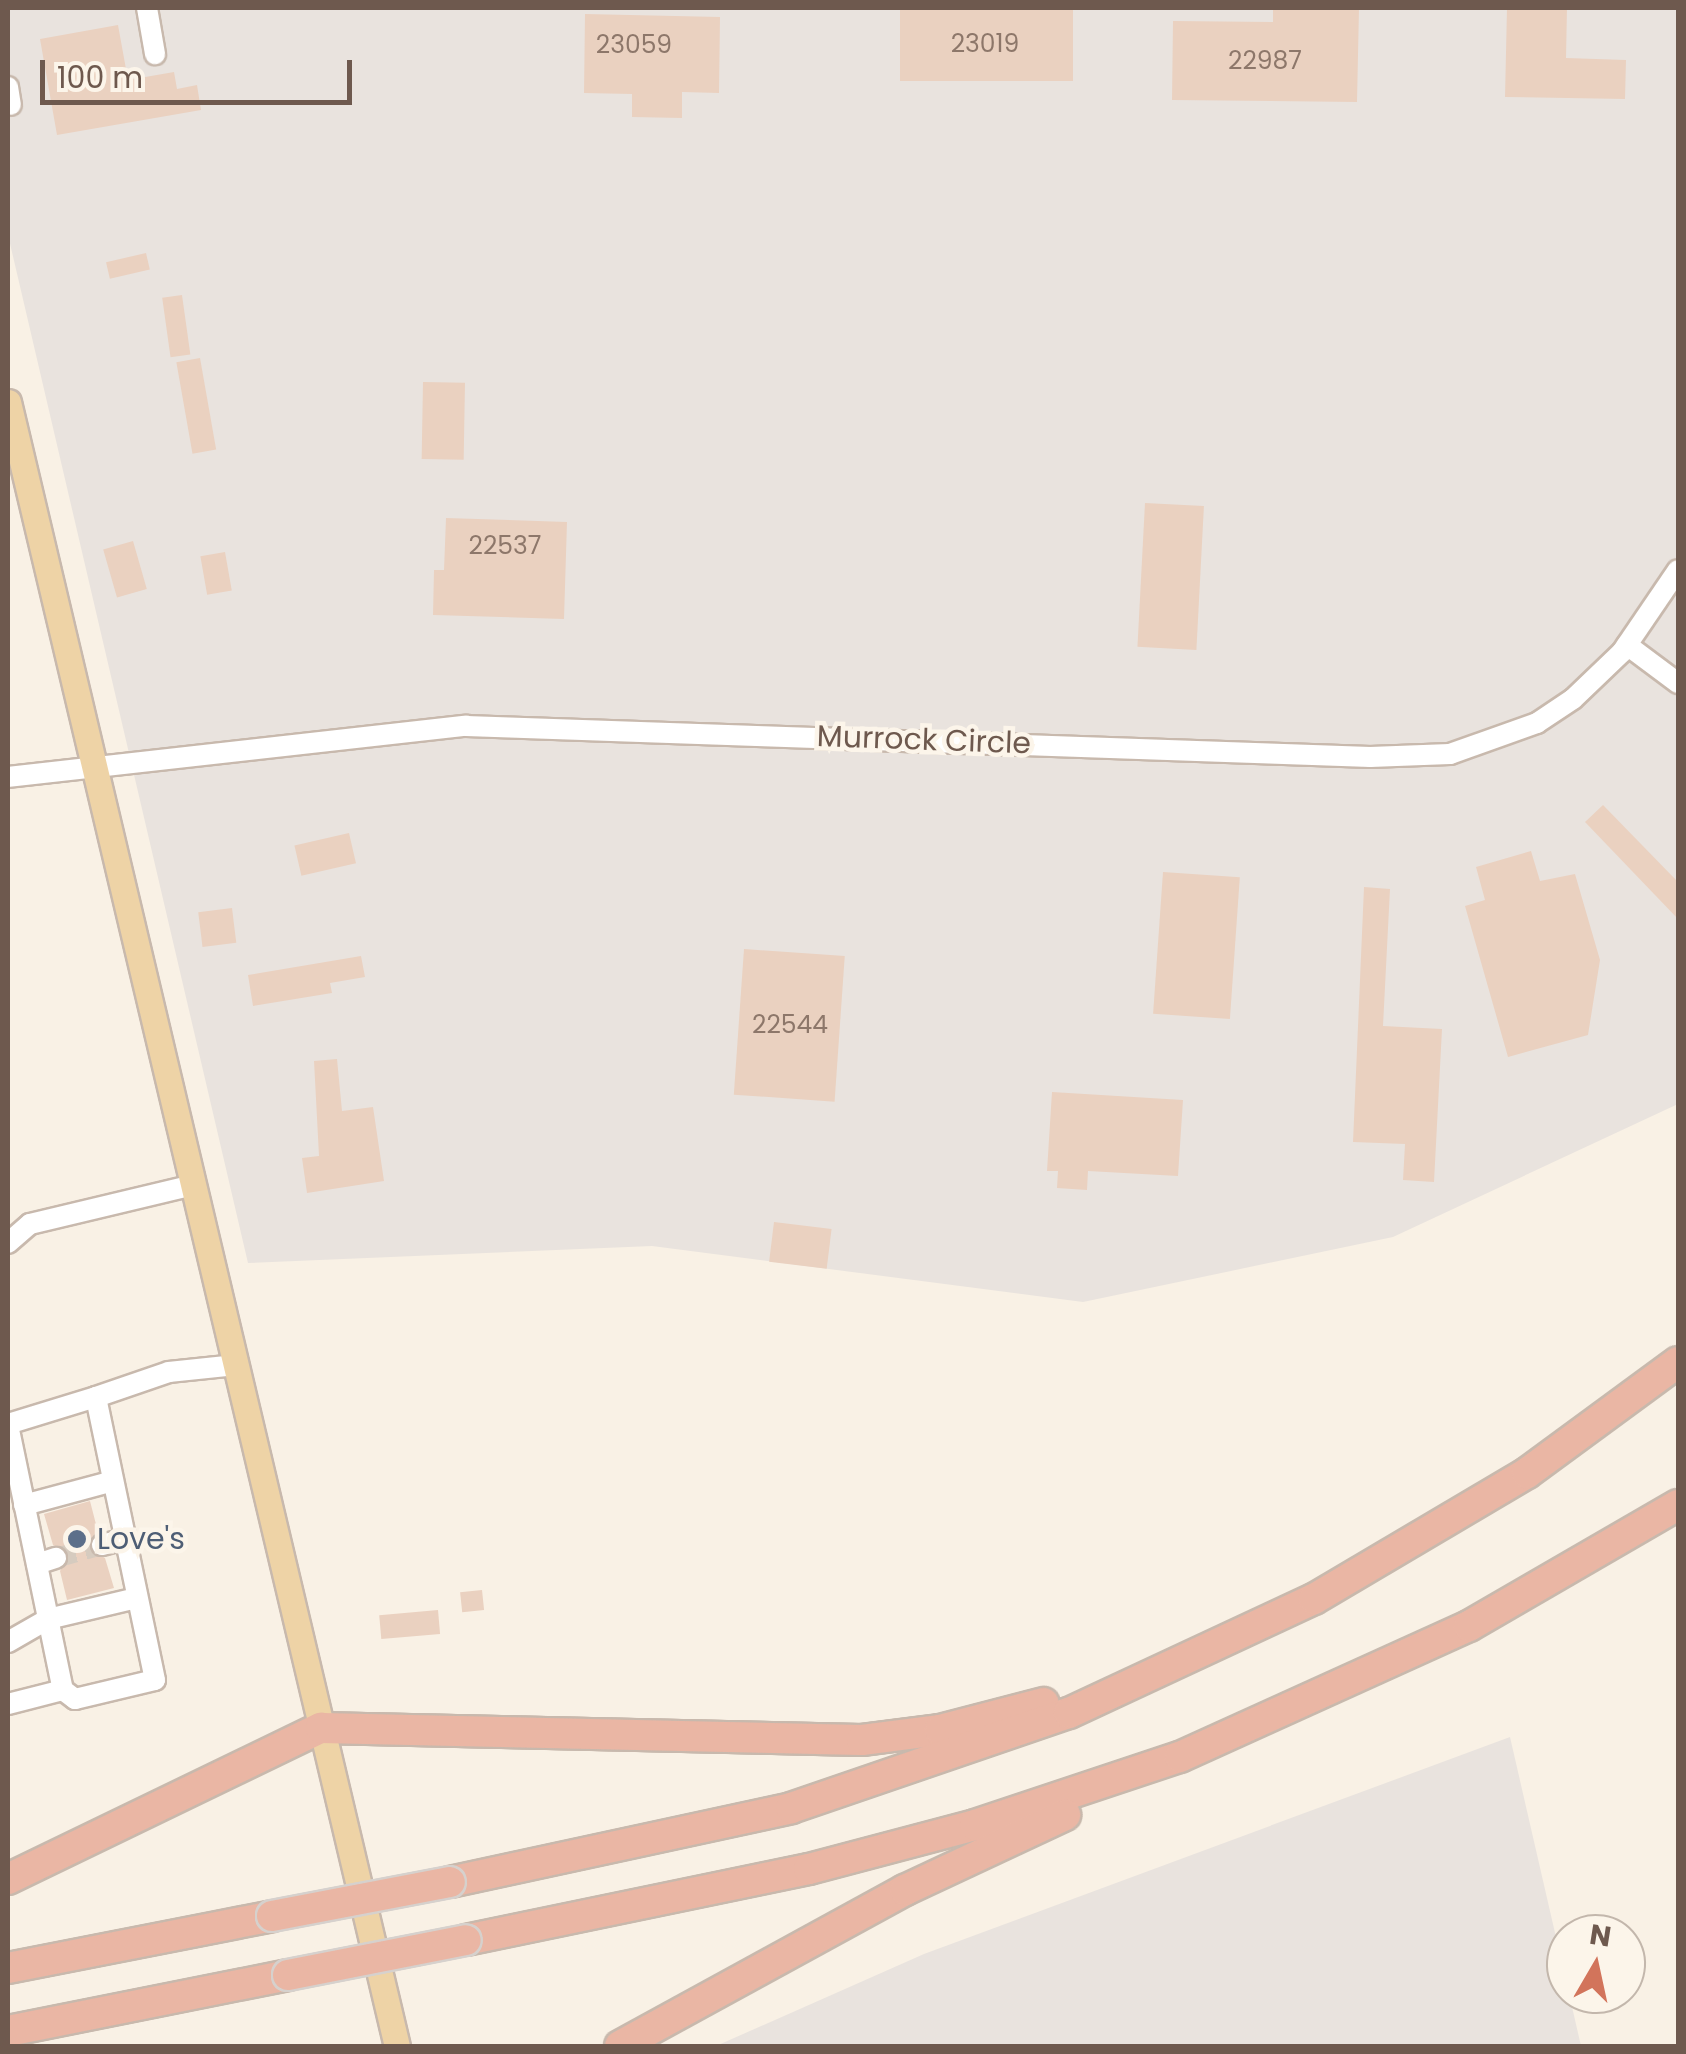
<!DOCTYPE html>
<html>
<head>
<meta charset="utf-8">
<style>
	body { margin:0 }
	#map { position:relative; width:1686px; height:2054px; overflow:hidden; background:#f9f1e5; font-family:Poppins,sans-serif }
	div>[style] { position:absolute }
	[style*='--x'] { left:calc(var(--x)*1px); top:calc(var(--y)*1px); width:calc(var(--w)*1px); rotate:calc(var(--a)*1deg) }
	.industrial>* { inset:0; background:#e9e3de }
	.building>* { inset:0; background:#ead1c0; transform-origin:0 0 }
	.minor-tunnel>* { height:20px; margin-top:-10px; transform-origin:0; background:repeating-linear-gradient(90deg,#d6cbbf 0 20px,transparent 0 30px) }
	.roads { filter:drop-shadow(2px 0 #c8b9ad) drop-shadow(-2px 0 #c8b9ad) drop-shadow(0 2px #c8b9ad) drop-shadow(0 -2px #c8b9ad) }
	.minor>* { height:20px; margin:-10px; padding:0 10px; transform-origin:10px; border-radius:10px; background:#fff }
	.major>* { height:25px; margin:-12.5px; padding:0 12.5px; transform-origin:12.5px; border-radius:12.5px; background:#eed3a6 }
	.highway>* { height:30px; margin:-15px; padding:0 15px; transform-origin:15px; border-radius:15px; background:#eab6a4 }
	.bridges { filter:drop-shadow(2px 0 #d6d1cd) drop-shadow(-2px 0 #d6d1cd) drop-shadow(0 2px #d6d1cd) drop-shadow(0 -2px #d6d1cd) }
	.highway-bridge>* { height:30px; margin:-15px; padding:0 15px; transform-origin:15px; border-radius:15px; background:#eab6a4 }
	.dots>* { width:28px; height:28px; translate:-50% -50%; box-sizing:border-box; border:5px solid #fcf5ea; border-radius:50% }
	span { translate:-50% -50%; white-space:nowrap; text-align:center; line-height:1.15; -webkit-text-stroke:9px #fcf5ea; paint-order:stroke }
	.number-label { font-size:25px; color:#8d776a }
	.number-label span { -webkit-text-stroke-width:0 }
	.street-label { font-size:30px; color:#6e594e }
	.service-label { font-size:30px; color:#4e5e75 }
	.left { translate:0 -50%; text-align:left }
	.frame { position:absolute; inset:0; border:10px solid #6e594e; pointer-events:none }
	.north { position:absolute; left:1546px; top:1914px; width:100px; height:100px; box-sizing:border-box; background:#fcf5ea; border:2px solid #c3b7ac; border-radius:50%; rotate:9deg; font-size:28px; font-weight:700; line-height:40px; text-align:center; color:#6e594e }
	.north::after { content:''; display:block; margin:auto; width:35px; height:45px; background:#d2745b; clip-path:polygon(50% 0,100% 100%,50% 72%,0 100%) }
	.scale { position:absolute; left:40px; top:60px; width:312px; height:45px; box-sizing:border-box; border:5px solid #6e594e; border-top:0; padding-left:12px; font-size:30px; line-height:35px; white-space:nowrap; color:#6e594e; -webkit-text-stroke:8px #fcf5ea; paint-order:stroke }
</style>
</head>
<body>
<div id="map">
	<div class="industrial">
		<i style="clip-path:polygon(8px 8px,1678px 8px,1678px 1104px,1393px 1237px,1083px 1302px,652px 1246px,248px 1263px,8px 235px)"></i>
		<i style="clip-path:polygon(1510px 1737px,1581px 2046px,716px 2046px,924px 1954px)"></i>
	</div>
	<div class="building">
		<i style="left:900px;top:8px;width:173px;height:73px"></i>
		<i style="clip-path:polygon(1273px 8px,1359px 8px,1357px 102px,1172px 100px,1173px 21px,1273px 22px)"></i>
		<i style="clip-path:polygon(1507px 8px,1567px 8px,1566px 58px,1626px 60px,1625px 99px,1505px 97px)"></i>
		<i style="clip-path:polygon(585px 14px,720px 17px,719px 93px,682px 92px,682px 118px,632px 117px,632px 94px,584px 93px)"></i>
		<i style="clip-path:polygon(118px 25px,128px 80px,174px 72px,177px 89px,197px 85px,201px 110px,57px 135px,40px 39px)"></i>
		<i style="left:146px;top:253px;width:17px;height:41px;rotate:77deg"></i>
		<i style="left:182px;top:295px;width:60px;height:20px;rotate:82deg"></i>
		<i style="left:200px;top:358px;width:93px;height:24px;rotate:80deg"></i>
		<i style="left:423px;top:382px;width:42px;height:77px;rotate:1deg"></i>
		<i style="left:1145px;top:503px;width:59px;height:144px;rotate:3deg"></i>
		<i style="clip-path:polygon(446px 518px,567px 522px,564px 619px,433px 615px,434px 570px,444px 570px)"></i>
		<i style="left:133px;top:541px;width:50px;height:31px;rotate:74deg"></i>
		<i style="left:225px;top:552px;width:39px;height:25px;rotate:80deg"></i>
		<i style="clip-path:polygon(1603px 805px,1678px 882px,1678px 919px,1585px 822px)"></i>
		<i style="left:349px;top:833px;width:31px;height:56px;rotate:77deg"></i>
		<i style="clip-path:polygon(1531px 851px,1540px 881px,1575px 874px,1600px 960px,1588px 1035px,1508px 1057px,1465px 906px,1485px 900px,1476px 867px)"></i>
		<i style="left:1163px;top:872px;width:77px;height:142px;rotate:4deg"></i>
		<i style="clip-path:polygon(1364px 887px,1390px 889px,1383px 1026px,1442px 1029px,1434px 1182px,1403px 1180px,1405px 1144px,1353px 1142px)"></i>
		<i style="left:232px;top:908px;width:35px;height:34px;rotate:83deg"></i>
		<i style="left:744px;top:949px;width:101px;height:146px;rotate:4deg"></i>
		<i style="clip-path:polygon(361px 956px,365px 977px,330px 983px,332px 993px,253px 1006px,248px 975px)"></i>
		<i style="clip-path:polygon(337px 1059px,342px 1111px,373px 1107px,384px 1181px,307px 1193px,302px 1158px,319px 1156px,314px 1061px)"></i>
		<i style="clip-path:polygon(1052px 1092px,1183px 1100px,1178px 1176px,1088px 1171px,1087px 1190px,1057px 1188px,1058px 1171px,1047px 1171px)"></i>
		<i style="left:774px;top:1222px;width:58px;height:40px;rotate:7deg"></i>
		<i style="clip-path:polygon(90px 1501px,98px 1532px,89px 1549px,105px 1558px,114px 1588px,67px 1600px,60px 1571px,69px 1555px,53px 1545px,44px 1514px)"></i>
		<i style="left:482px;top:1590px;width:20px;height:22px;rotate:84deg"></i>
		<i style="left:438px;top:1610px;width:24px;height:59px;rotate:85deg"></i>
	</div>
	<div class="minor-tunnel">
		<i style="--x:56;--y:1558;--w:48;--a:-15.8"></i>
	</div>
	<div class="roads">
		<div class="minor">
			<i style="--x:147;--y:8;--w:47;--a:80.1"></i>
			<i style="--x:8;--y:87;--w:18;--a:81"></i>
			<i style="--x:1627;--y:645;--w:64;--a:36.7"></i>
			<i style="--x:8;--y:777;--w:461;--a:-6.4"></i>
			<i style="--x:466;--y:726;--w:905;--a:1.96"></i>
			<i style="--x:1370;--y:757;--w:80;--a:-2.1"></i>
			<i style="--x:1450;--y:754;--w:92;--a:-19.6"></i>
			<i style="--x:1537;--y:723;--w:43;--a:-33.7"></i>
			<i style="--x:1573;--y:699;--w:68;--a:-43.8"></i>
			<i style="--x:1622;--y:652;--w:99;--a:-55.7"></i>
			<i style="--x:8;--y:1243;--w:29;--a:-41"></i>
			<i style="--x:30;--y:1224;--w:169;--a:-13.4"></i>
			<i style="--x:8;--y:1424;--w:92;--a:-17.1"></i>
			<i style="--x:8;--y:1425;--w:271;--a:78.3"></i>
			<i style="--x:63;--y:1690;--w:15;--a:37"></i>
			<i style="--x:75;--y:1699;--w:82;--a:-13.4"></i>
			<i style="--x:155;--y:1680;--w:289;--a:-101.8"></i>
			<i style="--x:96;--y:1397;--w:77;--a:-18.9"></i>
			<i style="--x:169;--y:1372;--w:67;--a:-6"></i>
			<i style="--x:24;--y:1505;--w:92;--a:-15.1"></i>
			<i style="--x:102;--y:1545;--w:24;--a:-15"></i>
			<i style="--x:37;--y:1564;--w:20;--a:-18"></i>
			<i style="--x:8;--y:1642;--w:46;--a:-29.9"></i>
			<i style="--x:48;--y:1619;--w:91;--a:-13.3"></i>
			<i style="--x:8;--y:1704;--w:57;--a:-14.3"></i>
		</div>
		<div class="major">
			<i style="--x:8;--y:402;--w:1689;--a:76.69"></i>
		</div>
		<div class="highway">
			<i style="--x:8;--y:1879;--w:348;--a:-25.8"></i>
			<i style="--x:321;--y:1728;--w:541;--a:1.27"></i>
			<i style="--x:862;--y:1740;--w:79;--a:-7.3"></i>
			<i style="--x:940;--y:1730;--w:107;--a:-14.6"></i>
			<i style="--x:450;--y:1882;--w:349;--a:-12.2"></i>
			<i style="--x:791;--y:1808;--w:294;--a:-18.9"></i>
			<i style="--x:1069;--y:1713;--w:270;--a:-25"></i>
			<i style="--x:1314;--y:1599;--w:247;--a:-30.6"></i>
			<i style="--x:1527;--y:1473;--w:187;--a:-36.3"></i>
			<i style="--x:466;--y:1940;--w:350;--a:-11.7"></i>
			<i style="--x:809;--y:1869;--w:172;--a:-14.8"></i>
			<i style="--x:975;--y:1825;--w:216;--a:-18.4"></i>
			<i style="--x:1180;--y:1757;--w:317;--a:-24.4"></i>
			<i style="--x:1469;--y:1626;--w:241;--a:-30.1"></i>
			<i style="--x:8;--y:1968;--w:269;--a:-11.1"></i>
			<i style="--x:8;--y:2031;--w:286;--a:-11.3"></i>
			<i style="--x:620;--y:2046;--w:325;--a:-28.7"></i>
			<i style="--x:905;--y:1890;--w:177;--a:-25.1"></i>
		</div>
	</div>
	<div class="bridges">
		<div class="highway-bridge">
			<i style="--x:272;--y:1916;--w:181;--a:-10.8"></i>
			<i style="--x:288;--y:1975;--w:181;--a:-11.1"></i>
		</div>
	</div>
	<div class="dots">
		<i style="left:77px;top:1539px;background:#5c6f8a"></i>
	</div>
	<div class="number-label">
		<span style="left:985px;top:44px">23019</span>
		<span style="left:634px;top:45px">23059</span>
		<span style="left:1265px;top:61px">22987</span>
		<span style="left:505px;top:546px">22537</span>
		<span style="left:790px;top:1025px">22544</span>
	</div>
	<div class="street-label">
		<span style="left:924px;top:740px;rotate:2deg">Murrock Circle</span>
	</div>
	<div class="service-label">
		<span class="left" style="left:97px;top:1539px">Love's</span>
	</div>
	<div class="frame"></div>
	<div class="north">N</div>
	<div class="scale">100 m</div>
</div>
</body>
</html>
